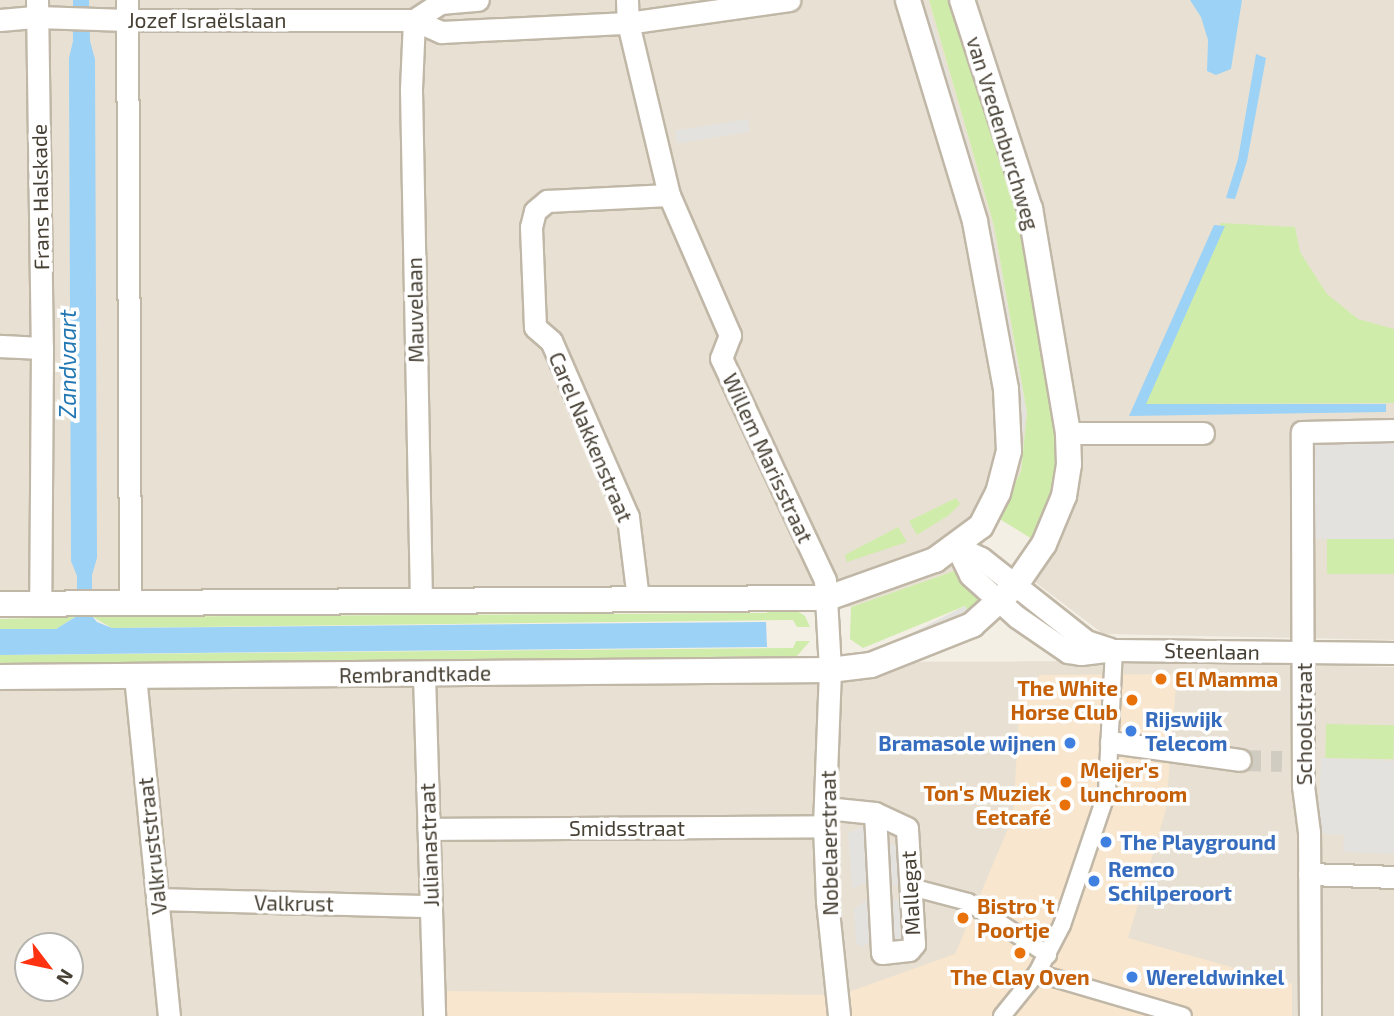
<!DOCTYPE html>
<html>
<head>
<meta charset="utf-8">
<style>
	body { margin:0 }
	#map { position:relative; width:1394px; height:1016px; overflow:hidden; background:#f4efe5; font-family:"Exo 2",sans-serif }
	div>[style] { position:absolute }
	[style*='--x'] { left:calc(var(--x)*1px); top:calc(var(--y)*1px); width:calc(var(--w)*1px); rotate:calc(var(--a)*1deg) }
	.residential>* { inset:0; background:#e8e1d3 }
	.commercial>* { inset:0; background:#f8e6ce }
	.green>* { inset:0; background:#cfecaa; transform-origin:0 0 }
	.parking>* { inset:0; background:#e4e2de; transform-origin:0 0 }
	.water>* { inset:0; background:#9cd2f6 }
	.minor-tunnel>* { height:21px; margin-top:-10.5px; transform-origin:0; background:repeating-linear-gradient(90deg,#d1ccc2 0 21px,transparent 0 31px) }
	.roads { filter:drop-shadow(2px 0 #c0b7a7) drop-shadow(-2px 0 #c0b7a7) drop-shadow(0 2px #c0b7a7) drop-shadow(0 -2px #c0b7a7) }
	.pedestrian>* { height:16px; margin:-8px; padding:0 8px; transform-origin:8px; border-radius:8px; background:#fff }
	.minor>* { height:21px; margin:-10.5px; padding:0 10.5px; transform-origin:10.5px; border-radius:10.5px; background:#fff }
	.tertiary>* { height:24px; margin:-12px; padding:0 12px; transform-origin:12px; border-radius:12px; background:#fff }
	.dots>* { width:19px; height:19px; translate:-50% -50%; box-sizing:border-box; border:4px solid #fff; border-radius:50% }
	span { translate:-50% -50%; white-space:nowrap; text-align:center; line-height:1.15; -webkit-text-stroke:7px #fff; paint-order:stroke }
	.street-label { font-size:21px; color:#474034 }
	.food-label { font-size:21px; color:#c56008; font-weight:700 }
	.left { translate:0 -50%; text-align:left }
	.right { translate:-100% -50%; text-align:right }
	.shop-label { font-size:21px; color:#366cbe; font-weight:700 }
	.water-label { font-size:23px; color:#2378b3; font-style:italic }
	.north { position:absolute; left:14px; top:932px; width:70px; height:70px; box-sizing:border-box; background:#fff; border:2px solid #b5b3ae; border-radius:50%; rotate:122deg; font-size:19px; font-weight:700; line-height:28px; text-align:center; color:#474034 }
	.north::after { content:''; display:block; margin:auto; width:24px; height:32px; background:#f31; clip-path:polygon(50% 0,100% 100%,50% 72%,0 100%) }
</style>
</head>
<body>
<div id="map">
	<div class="residential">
		<i style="clip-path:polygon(0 0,896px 0,897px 5px,907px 0,929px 0,994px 226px,1027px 413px,1021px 471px,998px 518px,960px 569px,851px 607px,0 618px)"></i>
		<i style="clip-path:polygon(955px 0,1394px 0,1394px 640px,1103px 634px,1031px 579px,1032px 539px,1054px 492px)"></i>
		<i style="clip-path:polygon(evenodd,1079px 661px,1394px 667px,1394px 1016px,0 1016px,0 666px,1079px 661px,28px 946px,70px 946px,70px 988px,28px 988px,28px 946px)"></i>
	</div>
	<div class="commercial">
		<i style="clip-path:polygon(1177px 674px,1166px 809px,1128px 938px,1292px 984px,1292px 1016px,443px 1016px,443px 991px,840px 995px,955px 954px,1013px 817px,1020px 699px,1040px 675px)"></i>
	</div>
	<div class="green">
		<i style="clip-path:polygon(929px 0,955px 0,1014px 187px,1059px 440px,1054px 492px,1032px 539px,998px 518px,1021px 471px,1027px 413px,994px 226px)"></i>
		<i style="clip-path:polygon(1221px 223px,1295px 227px,1300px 252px,1327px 294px,1358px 319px,1394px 329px,1394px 403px,1136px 404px)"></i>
		<i style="clip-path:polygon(956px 498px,960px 504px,949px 515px,917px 535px,909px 521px)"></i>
		<i style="clip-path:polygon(898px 527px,907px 542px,847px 562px,845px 555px)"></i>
		<i style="left:1327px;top:539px;width:67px;height:35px"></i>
		<i style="clip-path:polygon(960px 569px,982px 599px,968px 612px,965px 606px,863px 648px,850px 639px,851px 607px)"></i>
		<i style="clip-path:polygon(767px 610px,797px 611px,805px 616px,810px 627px,797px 627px,793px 620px,112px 628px,93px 617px,767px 613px)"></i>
		<i style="clip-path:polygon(75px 617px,56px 629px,0 629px,0 619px)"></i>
		<i style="clip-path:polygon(796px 641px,810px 641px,797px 656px,0 665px,0 655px,793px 648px)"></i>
		<i style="left:1326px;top:724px;width:68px;height:34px;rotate:1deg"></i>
	</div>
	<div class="parking">
		<i style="clip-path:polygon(930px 15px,992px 227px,1026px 411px,1019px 469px,1013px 468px,1020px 412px,987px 228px,923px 17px)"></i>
		<i style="left:748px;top:119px;width:13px;height:74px;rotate:81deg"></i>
		<i style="left:1308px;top:440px;width:86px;height:99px"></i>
		<i style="left:965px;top:606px;width:7px;height:110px;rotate:63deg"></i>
		<i style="clip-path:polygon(1321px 758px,1394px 761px,1394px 854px,1343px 852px,1344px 835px,1318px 833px)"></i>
		<i style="clip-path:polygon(866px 826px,896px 847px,899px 887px,886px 883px,887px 896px,899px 901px,902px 941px,889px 937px,876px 939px,861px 947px,856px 942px,854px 909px,869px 898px,867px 882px,852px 889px,848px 833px)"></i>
	</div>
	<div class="water">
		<i style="clip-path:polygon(73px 0,89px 0,90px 41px,95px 59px,97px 558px,92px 575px,92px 616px,97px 622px,112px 628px,766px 622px,767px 647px,0 655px,0 629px,56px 629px,77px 616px,77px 576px,71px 561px,69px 58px,73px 41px)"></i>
		<i style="clip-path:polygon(1190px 0,1242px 0,1231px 69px,1216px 75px,1207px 71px,1208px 40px,1201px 17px)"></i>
		<i style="clip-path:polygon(1256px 54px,1266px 58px,1247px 161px,1235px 199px,1226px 198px,1238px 159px)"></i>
		<i style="clip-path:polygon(1214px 225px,1225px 226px,1146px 404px,1386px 404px,1386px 412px,1129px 416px)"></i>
	</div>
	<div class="minor-tunnel">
		<i style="--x:1240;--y:760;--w:42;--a:1.4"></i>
	</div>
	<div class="roads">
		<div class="pedestrian">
			<i style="--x:911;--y:887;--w:59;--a:14.7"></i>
			<i style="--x:968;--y:902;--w:96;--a:33.5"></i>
			<i style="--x:1037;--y:973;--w:152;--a:16.4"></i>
			<i style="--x:1002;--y:1016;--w:55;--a:-50.9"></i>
			<i style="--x:1037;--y:973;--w:54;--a:-62.5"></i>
			<i style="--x:1062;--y:925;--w:140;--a:-71.3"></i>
			<i style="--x:1107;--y:792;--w:142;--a:-87.2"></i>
		</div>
		<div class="minor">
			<i style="--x:37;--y:0;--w:348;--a:89.2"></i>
			<i style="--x:42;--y:348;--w:255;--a:90.4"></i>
			<i style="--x:127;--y:0;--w:603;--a:89.71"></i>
			<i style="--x:627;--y:0;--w:23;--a:88"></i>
			<i style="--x:628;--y:23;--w:177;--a:76.6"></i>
			<i style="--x:669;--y:195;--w:153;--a:66.5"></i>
			<i style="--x:730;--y:335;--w:25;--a:111"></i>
			<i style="--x:721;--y:358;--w:245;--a:64.9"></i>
			<i style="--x:825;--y:580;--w:90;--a:86.8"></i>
			<i style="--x:830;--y:670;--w:156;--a:92.2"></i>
			<i style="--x:824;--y:826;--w:75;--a:87.7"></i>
			<i style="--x:827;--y:901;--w:116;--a:84"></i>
			<i style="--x:0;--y:20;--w:37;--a:-5"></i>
			<i style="--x:37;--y:17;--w:90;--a:1.9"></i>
			<i style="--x:127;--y:20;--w:287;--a:0"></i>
			<i style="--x:414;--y:20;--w:30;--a:24"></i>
			<i style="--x:441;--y:32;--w:187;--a:-2.8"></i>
			<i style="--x:628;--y:23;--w:163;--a:-8.1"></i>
			<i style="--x:414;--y:20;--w:70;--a:92.5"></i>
			<i style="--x:411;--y:90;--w:511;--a:88.88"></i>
			<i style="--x:414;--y:20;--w:31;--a:-33"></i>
			<i style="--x:440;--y:3;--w:38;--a:-5"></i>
			<i style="--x:0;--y:346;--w:42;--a:2.7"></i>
			<i style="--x:1068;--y:433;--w:135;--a:0"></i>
			<i style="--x:956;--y:546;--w:32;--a:64"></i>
			<i style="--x:970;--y:575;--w:63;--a:41.8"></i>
			<i style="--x:1017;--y:617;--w:62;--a:34.5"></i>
			<i style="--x:1068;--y:652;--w:13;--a:9"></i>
			<i style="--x:1081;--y:654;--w:33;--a:-7"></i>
			<i style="--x:1114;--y:650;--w:280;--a:0.6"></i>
			<i style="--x:956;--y:546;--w:28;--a:26"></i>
			<i style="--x:981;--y:558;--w:134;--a:38.3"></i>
			<i style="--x:1086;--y:641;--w:25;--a:18"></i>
			<i style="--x:638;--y:599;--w:83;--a:-97"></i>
			<i style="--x:628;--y:517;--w:192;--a:-113.6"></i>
			<i style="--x:551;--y:341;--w:21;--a:-139"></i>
			<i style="--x:535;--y:327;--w:100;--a:-92.3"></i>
			<i style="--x:531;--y:227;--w:16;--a:-76"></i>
			<i style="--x:535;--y:211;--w:16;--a:-40"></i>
			<i style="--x:547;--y:201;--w:122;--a:-2.8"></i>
			<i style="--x:424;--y:674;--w:342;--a:88.3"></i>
			<i style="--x:135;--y:676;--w:342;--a:84.3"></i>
			<i style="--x:1111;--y:742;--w:130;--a:7.9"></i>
			<i style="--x:826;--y:808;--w:49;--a:5.8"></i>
			<i style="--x:875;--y:813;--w:140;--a:87.1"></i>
			<i style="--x:882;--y:953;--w:27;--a:-6"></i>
			<i style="--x:909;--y:950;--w:8;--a:-50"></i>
			<i style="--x:914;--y:944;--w:116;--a:-93.5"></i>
			<i style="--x:907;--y:828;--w:35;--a:-155"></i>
			<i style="--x:429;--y:829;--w:395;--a:-0.4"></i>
			<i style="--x:1309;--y:874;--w:85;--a:2"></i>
			<i style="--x:157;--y:899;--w:274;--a:1.5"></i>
			<i style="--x:1310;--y:1016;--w:184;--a:-90.3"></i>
			<i style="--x:1309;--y:832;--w:46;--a:-97.4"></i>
			<i style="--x:1303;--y:786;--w:354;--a:-90.2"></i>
			<i style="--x:1302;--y:432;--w:92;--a:-1.2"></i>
		</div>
		<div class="tertiary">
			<i style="--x:0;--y:604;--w:828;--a:-0.42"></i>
			<i style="--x:828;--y:598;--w:114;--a:-19.6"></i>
			<i style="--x:935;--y:560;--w:57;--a:-36.5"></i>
			<i style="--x:981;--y:526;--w:37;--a:-63"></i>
			<i style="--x:998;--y:493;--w:43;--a:-75.3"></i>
			<i style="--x:1009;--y:451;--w:62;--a:-92.8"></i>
			<i style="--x:1006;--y:389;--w:171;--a:-100.5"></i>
			<i style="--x:975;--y:221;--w:231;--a:-106.9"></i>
			<i style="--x:0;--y:677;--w:830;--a:-0.48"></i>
			<i style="--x:830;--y:670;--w:41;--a:-7"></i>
			<i style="--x:871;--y:665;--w:109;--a:-21.6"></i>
			<i style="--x:972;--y:625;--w:58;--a:-42.2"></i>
			<i style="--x:1015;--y:586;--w:51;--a:-55.4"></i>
			<i style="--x:1044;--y:544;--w:52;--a:-67.4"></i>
			<i style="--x:1064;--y:496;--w:32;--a:-81"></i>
			<i style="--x:1069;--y:464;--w:31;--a:-92"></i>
			<i style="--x:1068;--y:433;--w:227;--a:-99.6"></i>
			<i style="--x:1030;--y:209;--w:220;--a:-108"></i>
		</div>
	</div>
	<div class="dots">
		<i style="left:1161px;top:679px;background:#e8710a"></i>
		<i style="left:1132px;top:700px;background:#e8710a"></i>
		<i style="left:1131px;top:731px;background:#3f7fe0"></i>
		<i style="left:1070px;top:743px;background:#3f7fe0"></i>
		<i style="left:1066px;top:782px;background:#e8710a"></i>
		<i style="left:1065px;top:805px;background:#e8710a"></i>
		<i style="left:1106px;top:842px;background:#3f7fe0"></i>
		<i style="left:1094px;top:881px;background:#3f7fe0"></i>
		<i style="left:963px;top:918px;background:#e8710a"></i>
		<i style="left:1020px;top:953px;background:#e8710a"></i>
		<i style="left:1132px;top:977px;background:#3f7fe0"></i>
	</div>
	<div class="street-label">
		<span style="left:207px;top:20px">Jozef Israëlslaan</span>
		<span style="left:1003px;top:133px;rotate:73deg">van Vredenburchweg</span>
		<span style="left:40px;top:197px;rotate:-91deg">Frans Halskade</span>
		<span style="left:415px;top:310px;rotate:-91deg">Mauvelaan</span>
		<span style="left:591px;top:437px;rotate:67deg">Carel Nakkenstraat</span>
		<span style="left:768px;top:458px;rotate:65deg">Willem Marisstraat</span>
		<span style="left:1212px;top:651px;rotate:1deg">Steenlaan</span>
		<span style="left:415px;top:674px;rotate:-1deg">Rembrandtkade</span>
		<span style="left:1304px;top:724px;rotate:-90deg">Schoolstraat</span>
		<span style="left:627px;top:828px">Smidsstraat</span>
		<span style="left:829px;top:843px;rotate:-91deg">Nobelaerstraat</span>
		<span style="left:429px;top:845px;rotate:-92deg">Julianastraat</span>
		<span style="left:152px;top:846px;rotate:-96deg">Valkruststraat</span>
		<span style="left:910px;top:893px;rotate:-93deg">Mallegat</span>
		<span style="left:294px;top:903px;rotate:1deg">Valkrust</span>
	</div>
	<div class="food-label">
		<span class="left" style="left:1175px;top:679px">El Mamma</span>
		<span class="right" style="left:1118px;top:700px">The White<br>Horse Club</span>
		<span class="left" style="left:1080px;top:782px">Meijer's<br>lunchroom</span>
		<span class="right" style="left:1051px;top:805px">Ton's Muziek<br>Eetcafé</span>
		<span class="left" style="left:977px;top:918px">Bistro 't<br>Poortje</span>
		<span style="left:1020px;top:977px">The Clay Oven</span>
	</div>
	<div class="shop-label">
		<span class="left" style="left:1145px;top:731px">Rijswijk<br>Telecom</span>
		<span class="right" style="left:1056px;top:743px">Bramasole wijnen</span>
		<span class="left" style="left:1120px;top:842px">The Playground</span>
		<span class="left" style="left:1108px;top:881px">Remco<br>Schilperoort</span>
		<span class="left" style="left:1146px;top:977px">Wereldwinkel</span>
	</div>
	<div class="water-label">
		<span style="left:67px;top:364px;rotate:-90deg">Zandvaart</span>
	</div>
	<div class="north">N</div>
</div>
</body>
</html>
